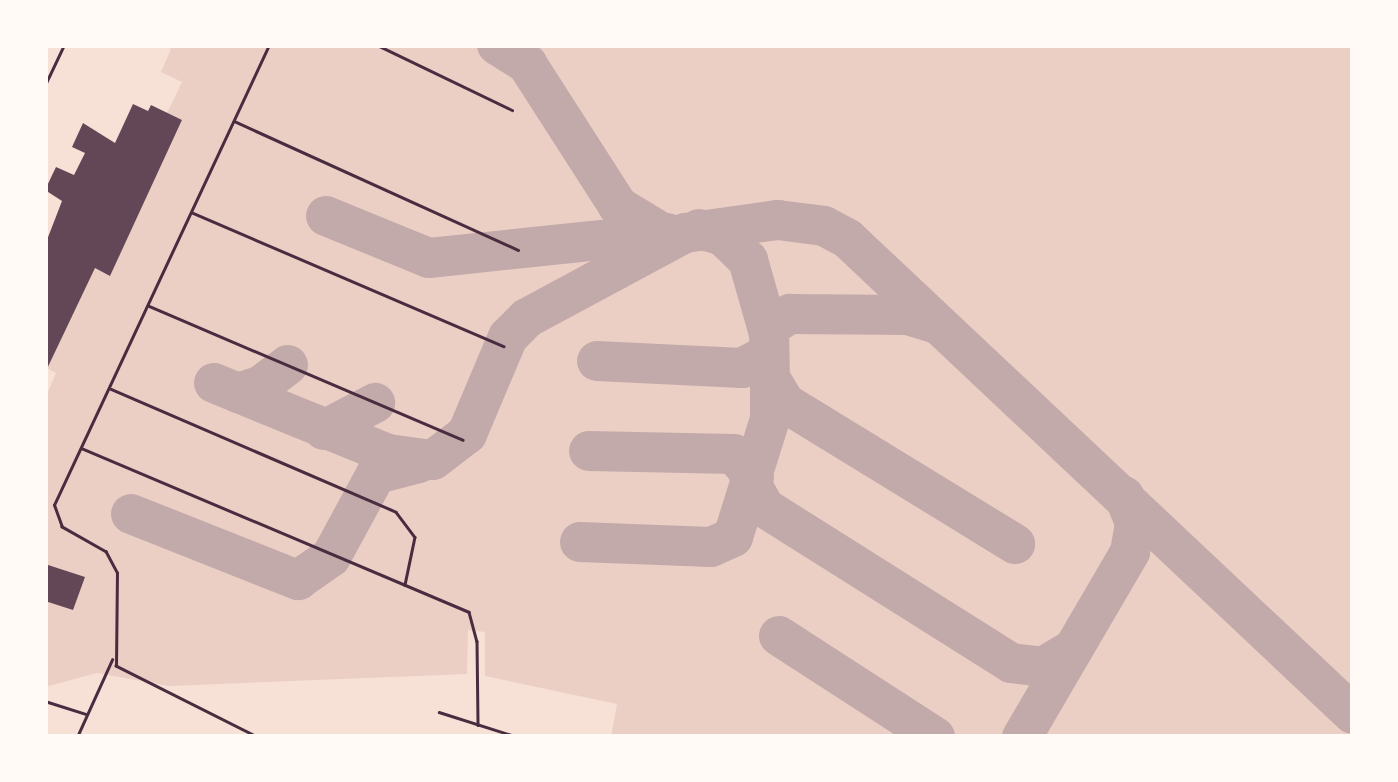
<!DOCTYPE html>
<html>
<head>
<meta charset="utf-8">
<style>
	body { margin:0 }
	#map { position:relative; width:1398px; height:782px; overflow:hidden; background:#f7e1d7; font-family:"PT Serif",serif }
	div>[style] { position:absolute }
	[style*='--x'] { left:calc(var(--x)*1px); top:calc(var(--y)*1px); width:calc(var(--w)*1px); rotate:calc(var(--a)*1deg) }
	.green>* { inset:0; background:#ebcfc5 }
	.taxiway>* { height:40px; margin:-20px; padding:0 20px; transform-origin:20px; border-radius:20px; background:#c3aaaa }
	.building>* { inset:0; background:#644757 }
	.service>* { height:2.5px; margin:-1.25px; padding:0 1.25px; transform-origin:1.25px; border-radius:1.25px; background:#4a2c40 }
	span { translate:-50% -50%; white-space:nowrap; text-align:center; line-height:1.15; -webkit-text-stroke:10px #fffaf5; paint-order:stroke }
	.frame { position:absolute; inset:0; border:48px solid #fffaf5; pointer-events:none }
</style>
</head>
<body>
<div id="map">
	<div class="green">
		<i style="clip-path:polygon(163px 45px,1353px 45px,1353px 737px,611px 737px,617px 704px,485px 676px,485px 632px,468px 630px,467px 674px,169px 686px,97px 673px,45px 687px,45px 399px,56px 373px,47px 368px,95px 268px,110px 275px,182px 121px,167px 113px,182px 82px,161px 72px,171px 49px)"></i>
	</div>
	<div class="taxiway">
		<i style="--x:497;--y:45;--w:36;--a:32"></i>
		<i style="--x:527;--y:64;--w:169;--a:57.3"></i>
		<i style="--x:618;--y:206;--w:52;--a:31.5"></i>
		<i style="--x:326;--y:216;--w:111;--a:22.2"></i>
		<i style="--x:429;--y:258;--w:239;--a:-6"></i>
		<i style="--x:699;--y:229;--w:25;--a:16"></i>
		<i style="--x:723;--y:236;--w:35;--a:44"></i>
		<i style="--x:748;--y:260;--w:73;--a:74.1"></i>
		<i style="--x:597;--y:361;--w:145;--a:2.8"></i>
		<i style="--x:742;--y:368;--w:30;--a:-28"></i>
		<i style="--x:770;--y:378;--w:51;--a:-91.1"></i>
		<i style="--x:769;--y:327;--w:25;--a:-32"></i>
		<i style="--x:790;--y:314;--w:118;--a:0.5"></i>
		<i style="--x:908;--y:315;--w:31;--a:17"></i>
		<i style="--x:214;--y:383;--w:188;--a:22.2"></i>
		<i style="--x:388;--y:454;--w:45;--a:7.6"></i>
		<i style="--x:433;--y:460;--w:43;--a:-37.4"></i>
		<i style="--x:467;--y:434;--w:105;--a:-67.1"></i>
		<i style="--x:508;--y:337;--w:27;--a:-45"></i>
		<i style="--x:527;--y:318;--w:179;--a:-28.3"></i>
		<i style="--x:685;--y:233;--w:94;--a:-8"></i>
		<i style="--x:778;--y:220;--w:46;--a:7.4"></i>
		<i style="--x:824;--y:226;--w:27;--a:28"></i>
		<i style="--x:848;--y:239;--w:693;--a:43.25"></i>
		<i style="--x:238;--y:393;--w:23;--a:-18"></i>
		<i style="--x:260;--y:386;--w:35;--a:-37"></i>
		<i style="--x:324;--y:430;--w:58;--a:-27.9"></i>
		<i style="--x:589;--y:451;--w:145;--a:1.2"></i>
		<i style="--x:734;--y:454;--w:31;--a:50"></i>
		<i style="--x:752;--y:485;--w:26;--a:61"></i>
		<i style="--x:765;--y:508;--w:291;--a:32.2"></i>
		<i style="--x:1011;--y:663;--w:32;--a:7"></i>
		<i style="--x:1043;--y:667;--w:31;--a:-31"></i>
		<i style="--x:131;--y:514;--w:180;--a:21.6"></i>
		<i style="--x:298;--y:580;--w:40;--a:-34.9"></i>
		<i style="--x:331;--y:557;--w:94;--a:-61.5"></i>
		<i style="--x:376;--y:474;--w:44;--a:-14.3"></i>
		<i style="--x:580;--y:542;--w:131;--a:2.2"></i>
		<i style="--x:711;--y:547;--w:24;--a:-24"></i>
		<i style="--x:733;--y:537;--w:124;--a:-72.6"></i>
		<i style="--x:770;--y:419;--w:41;--a:-90"></i>
		<i style="--x:770;--y:378;--w:29;--a:59"></i>
		<i style="--x:785;--y:403;--w:270;--a:31.5"></i>
		<i style="--x:779;--y:636;--w:186;--a:32.9"></i>
		<i style="--x:1022;--y:737;--w:214;--a:-59.7"></i>
		<i style="--x:1130;--y:552;--w:29;--a:-80"></i>
		<i style="--x:1135;--y:523;--w:29;--a:-112"></i>
	</div>
	<div class="building">
		<i style="clip-path:polygon(133px 104px,148px 111px,151px 105px,182px 120px,110px 276px,95px 268px,45px 373px,45px 245px,62px 201px,45px 190px,56px 167px,74px 175px,85px 153px,72px 147px,83px 123px,115px 143px)"></i>
		<i style="clip-path:polygon(45px 564px,85px 577px,73px 610px,45px 601px)"></i>
	</div>
	<div class="service">
		<i style="--x:377;--y:45;--w:150;--a:25.7"></i>
		<i style="--x:45;--y:85;--w:44;--a:-64.6"></i>
		<i style="--x:234;--y:121;--w:312;--a:24.4"></i>
		<i style="--x:193;--y:213;--w:338;--a:23.2"></i>
		<i style="--x:149;--y:306;--w:341;--a:23.1"></i>
		<i style="--x:111;--y:389;--w:310;--a:23.3"></i>
		<i style="--x:396;--y:512;--w:31;--a:53"></i>
		<i style="--x:415;--y:537;--w:49;--a:101.8"></i>
		<i style="--x:81;--y:448;--w:421;--a:22.9"></i>
		<i style="--x:469;--y:612;--w:30;--a:75"></i>
		<i style="--x:477;--y:641;--w:84;--a:89.3"></i>
		<i style="--x:45;--y:701;--w:43;--a:17.6"></i>
		<i style="--x:439;--y:712;--w:83;--a:17.6"></i>
		<i style="--x:77;--y:737;--w:85;--a:-65.6"></i>
		<i style="--x:257;--y:737;--w:158;--a:-153.3"></i>
		<i style="--x:116;--y:666;--w:93;--a:-89.4"></i>
		<i style="--x:117;--y:573;--w:24;--a:-118"></i>
		<i style="--x:106;--y:552;--w:51;--a:-150.4"></i>
		<i style="--x:62;--y:527;--w:23;--a:-110"></i>
		<i style="--x:54;--y:505;--w:508;--a:-64.95"></i>
	</div>
	<div class="frame"></div>
</div>
</body>
</html>
